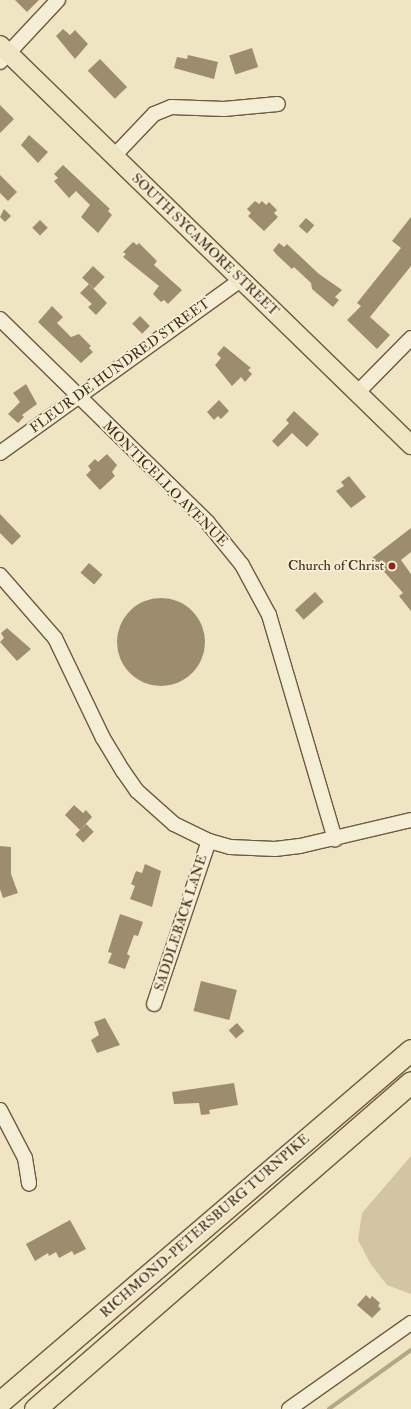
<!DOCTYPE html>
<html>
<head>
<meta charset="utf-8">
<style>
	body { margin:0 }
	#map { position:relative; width:411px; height:1409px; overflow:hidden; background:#f0e5c2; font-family:"IM FELL Double Pica",serif }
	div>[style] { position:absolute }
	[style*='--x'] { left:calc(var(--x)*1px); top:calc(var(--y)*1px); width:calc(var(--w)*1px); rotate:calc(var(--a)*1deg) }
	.green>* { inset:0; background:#d3c5a4 }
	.stream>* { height:3.5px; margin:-1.75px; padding:0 1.75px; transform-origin:1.75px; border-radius:1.75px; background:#b6a686 }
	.building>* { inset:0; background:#9d8c6e; transform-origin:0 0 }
	.round { border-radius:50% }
	.roads { filter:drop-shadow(1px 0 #6f5a3e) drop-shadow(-1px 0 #6f5a3e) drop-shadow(0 1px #6f5a3e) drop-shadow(0 -1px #6f5a3e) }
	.minor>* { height:14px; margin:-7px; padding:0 7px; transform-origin:7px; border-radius:7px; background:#f5eed7 }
	.major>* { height:18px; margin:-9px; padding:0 9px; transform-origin:9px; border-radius:9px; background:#f0e5c2 }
	.highway>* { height:21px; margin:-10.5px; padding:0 10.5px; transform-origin:10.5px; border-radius:10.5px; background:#f0e5c2 }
	.dots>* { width:11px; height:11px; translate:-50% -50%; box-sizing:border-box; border:2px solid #f5eed7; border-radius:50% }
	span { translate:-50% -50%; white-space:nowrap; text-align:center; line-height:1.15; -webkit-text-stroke:4px #f5eed7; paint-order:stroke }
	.street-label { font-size:14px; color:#442b12 }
	.poi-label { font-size:14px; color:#442b12 }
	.right { translate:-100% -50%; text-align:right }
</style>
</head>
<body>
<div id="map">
	<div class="green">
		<i style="clip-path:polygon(411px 1156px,411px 1294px,387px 1285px,370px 1263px,358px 1240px,362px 1213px)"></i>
	</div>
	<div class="stream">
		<i style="--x:329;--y:1409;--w:101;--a:-35.7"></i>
	</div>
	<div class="building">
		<i style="clip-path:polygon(15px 0,39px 0,27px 12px)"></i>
		<i style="clip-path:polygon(63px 29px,70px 35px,75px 30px,88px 44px,75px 59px,56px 36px)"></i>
		<i style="left:252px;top:48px;width:20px;height:24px;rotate:72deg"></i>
		<i style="clip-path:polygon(188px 55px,218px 62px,214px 79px,174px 68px,177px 57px,187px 59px)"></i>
		<i style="left:100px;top:59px;width:39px;height:17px;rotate:46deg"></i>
		<i style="clip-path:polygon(0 105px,14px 119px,0 133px)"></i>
		<i style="clip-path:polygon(29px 135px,48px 152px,38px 163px,21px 145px)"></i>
		<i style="clip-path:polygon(63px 165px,110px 209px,108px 211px,112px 215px,98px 233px,81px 217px,90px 205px,76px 191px,69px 198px,54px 181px,58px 178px,54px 174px)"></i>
		<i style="clip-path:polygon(0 175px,17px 192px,8px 201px,0 193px)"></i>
		<i style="clip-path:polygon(255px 201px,259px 204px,262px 201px,266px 205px,269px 202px,277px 210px,274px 213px,278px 217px,264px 231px,248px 216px,251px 213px,247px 209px)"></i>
		<i style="clip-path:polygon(4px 209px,11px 216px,5px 222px,0 217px)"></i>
		<i style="clip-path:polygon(411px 217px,411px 266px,370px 317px,390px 335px,377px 349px,347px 320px,361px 306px,357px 303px,401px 248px,392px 241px)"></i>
		<i style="left:306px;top:218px;width:11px;height:11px;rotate:41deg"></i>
		<i style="left:40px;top:220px;width:11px;height:11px;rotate:45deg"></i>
		<i style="clip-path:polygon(133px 242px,137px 245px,139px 243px,157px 261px,154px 265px,182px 290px,168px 304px,164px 300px,161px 302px,153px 294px,159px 286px,123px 257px,126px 254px,123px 252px)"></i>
		<i style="clip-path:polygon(279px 243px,284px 247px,287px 244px,319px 274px,342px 290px,335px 297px,339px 300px,333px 307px,312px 289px,311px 283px,294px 267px,292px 269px,276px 254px,273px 250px)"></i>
		<i style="left:93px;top:266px;width:16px;height:16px;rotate:43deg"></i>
		<i style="clip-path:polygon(89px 284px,107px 303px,96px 315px,88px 307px,92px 304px,80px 293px)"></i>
		<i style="clip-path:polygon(52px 306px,63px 317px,57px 323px,71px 337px,79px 334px,91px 346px,89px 348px,93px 352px,81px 363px,38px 322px)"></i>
		<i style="left:140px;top:316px;width:14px;height:11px;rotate:45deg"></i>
		<i style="clip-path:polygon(224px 346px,251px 368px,248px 370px,252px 374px,245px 382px,241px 377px,232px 386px,215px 365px,221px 358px,217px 354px)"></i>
		<i style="clip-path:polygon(26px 384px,37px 404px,22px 415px,24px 417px,18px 423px,8px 414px,20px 402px,13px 393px)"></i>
		<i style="clip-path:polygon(219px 400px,229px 411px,221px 419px,218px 416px,214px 420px,207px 412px)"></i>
		<i style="clip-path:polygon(294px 411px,319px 434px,307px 447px,292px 433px,278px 447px,272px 441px,289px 423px,286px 420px)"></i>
		<i style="clip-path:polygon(107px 454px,117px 465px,112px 472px,115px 476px,100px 490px,86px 475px,91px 470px,88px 466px,95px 459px,98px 462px)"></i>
		<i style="clip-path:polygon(349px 476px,366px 497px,351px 508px,336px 491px,344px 486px,341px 482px)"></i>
		<i style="clip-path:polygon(0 514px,21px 536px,12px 545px,0 533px)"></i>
		<i style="clip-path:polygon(411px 528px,411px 552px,401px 560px,411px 574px,411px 611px,399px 596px,403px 593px,372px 558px)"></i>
		<i style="left:89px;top:563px;width:18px;height:13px;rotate:41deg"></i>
		<i style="left:315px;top:592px;width:13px;height:27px;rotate:48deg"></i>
		<i class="round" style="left:117px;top:598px;width:88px;height:88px"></i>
		<i style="clip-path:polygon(7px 628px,31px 649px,17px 661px,0 642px,4px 638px,1px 633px)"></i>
		<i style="clip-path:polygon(74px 805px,83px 813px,86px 810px,92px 817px,80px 830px,65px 815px)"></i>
		<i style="left:86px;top:824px;width:11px;height:15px;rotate:45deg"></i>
		<i style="clip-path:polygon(0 846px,11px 847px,11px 874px,18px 893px,3px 898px,0 889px)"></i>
		<i style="clip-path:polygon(145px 864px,161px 871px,152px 907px,130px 899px,135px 886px,131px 884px,136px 871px,142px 873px)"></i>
		<i style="clip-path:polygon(120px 914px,143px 922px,138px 936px,134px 935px,127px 954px,130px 956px,125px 969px,108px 963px,112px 953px,108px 952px)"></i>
		<i style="left:201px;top:981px;width:37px;height:31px;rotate:14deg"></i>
		<i style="clip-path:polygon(105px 1018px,120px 1045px,97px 1053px,91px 1040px,99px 1035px,94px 1022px)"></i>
		<i style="left:237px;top:1023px;width:11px;height:11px;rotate:49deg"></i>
		<i style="clip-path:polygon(234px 1083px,238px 1105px,209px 1110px,210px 1114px,201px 1115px,199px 1103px,174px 1104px,172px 1092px)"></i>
		<i style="clip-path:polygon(70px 1220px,86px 1249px,74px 1255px,72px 1251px,59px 1258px,56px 1252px,49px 1256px,48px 1253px,35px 1261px,26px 1244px)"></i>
		<i style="clip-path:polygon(366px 1295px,370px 1299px,372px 1296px,380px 1303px,378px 1306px,381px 1309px,372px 1318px,357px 1305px)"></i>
	</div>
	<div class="roads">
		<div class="minor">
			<i style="--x:0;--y:62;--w:85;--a:-46.9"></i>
			<i style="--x:114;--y:156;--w:58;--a:-46.4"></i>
			<i style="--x:154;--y:114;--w:18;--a:-22"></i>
			<i style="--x:171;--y:107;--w:53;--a:2.2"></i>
			<i style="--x:224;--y:109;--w:54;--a:-5.3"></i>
			<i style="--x:0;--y:319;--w:291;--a:44.4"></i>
			<i style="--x:208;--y:523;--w:54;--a:51"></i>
			<i style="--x:242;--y:565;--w:57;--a:61.6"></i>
			<i style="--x:269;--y:615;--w:234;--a:73.6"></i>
			<i style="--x:357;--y:393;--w:77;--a:-45.5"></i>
			<i style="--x:0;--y:453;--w:297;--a:-35.7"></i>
			<i style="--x:0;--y:575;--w:84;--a:48.9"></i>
			<i style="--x:55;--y:638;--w:111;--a:64.4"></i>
			<i style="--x:103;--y:738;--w:39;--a:59"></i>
			<i style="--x:123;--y:771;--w:24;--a:55"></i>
			<i style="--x:137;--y:791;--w:50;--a:41.7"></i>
			<i style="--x:174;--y:824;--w:39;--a:26"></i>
			<i style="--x:209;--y:841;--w:22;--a:16"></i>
			<i style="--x:230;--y:847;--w:45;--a:2.5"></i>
			<i style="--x:275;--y:849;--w:25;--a:-7"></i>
			<i style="--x:300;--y:846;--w:114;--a:-13.2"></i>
			<i style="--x:154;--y:1004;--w:172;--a:-71.4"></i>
			<i style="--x:0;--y:1110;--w:54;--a:62.5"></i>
			<i style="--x:25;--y:1158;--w:26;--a:81"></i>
			<i style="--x:289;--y:1409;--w:149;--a:-35.2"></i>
		</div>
		<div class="major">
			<i style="--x:0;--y:45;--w:574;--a:44.22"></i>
		</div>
		<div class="highway">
			<i style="--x:0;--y:1402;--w:541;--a:-40.58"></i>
			<i style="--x:35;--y:1409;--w:498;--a:-41"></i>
		</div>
	</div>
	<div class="dots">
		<i style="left:392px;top:566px;background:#8f2418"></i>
	</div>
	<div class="street-label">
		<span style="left:205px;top:245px;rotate:44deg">SOUTH SYCAMORE STREET</span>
		<span style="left:120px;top:366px;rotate:-36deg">FLEUR DE HUNDRED STREET</span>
		<span style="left:165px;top:484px;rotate:45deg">MONTICELLO AVENUE</span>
		<span style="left:181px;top:923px;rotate:-72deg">SADDLEBACK LANE</span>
		<span style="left:205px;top:1226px;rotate:-41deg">RICHMOND-PETERSBURG TURNPIKE</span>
	</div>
	<div class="poi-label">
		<span class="right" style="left:384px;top:566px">Church of Christ</span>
	</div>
</div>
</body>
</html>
